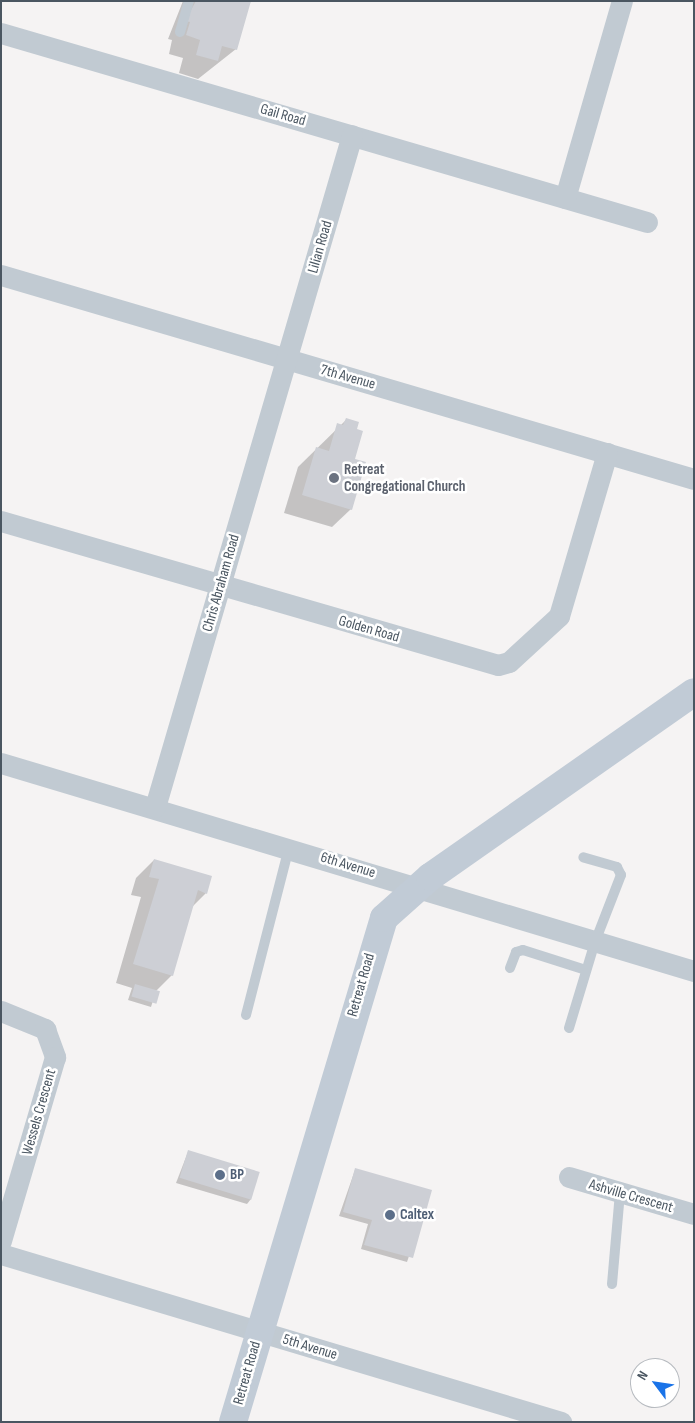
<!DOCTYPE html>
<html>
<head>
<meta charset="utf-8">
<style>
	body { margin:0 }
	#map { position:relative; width:695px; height:1423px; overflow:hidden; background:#f5f3f3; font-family:"Sofia Sans Condensed",sans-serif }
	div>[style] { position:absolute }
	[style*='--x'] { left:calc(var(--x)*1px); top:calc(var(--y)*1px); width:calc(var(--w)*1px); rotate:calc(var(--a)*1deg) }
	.shadow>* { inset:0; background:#0003 }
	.building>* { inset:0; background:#cdcfd5; transform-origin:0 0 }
	.service>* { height:10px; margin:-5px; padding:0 5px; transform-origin:5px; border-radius:5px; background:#c1cad2 }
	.minor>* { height:21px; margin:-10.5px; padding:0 10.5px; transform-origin:10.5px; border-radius:10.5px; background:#c1cad2 }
	.secondary>* { height:28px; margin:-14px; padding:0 14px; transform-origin:14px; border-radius:14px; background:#c1cbd6 }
	.dots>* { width:14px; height:14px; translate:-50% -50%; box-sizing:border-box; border:2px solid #fff; border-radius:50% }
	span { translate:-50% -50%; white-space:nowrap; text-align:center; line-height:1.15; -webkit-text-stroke:5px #fff; paint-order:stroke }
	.street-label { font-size:15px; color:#4a5661 }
	.worship-label { font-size:15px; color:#5b616d; font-weight:700 }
	.left { translate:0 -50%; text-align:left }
	.service-label { font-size:15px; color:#4e5e75; font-weight:700 }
	.frame { position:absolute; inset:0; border:2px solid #4a5661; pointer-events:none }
	.north { position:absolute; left:630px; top:1358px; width:50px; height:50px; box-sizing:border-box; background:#fff; border:1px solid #b7bbc0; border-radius:50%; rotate:301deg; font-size:14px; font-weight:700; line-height:20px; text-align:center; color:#4a5661 }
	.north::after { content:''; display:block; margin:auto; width:18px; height:22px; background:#1a73e8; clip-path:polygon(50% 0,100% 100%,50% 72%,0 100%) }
</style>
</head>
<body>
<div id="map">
	<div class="shadow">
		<i style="clip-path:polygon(183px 1px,250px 1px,236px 49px,198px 79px,179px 73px,183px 58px,169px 54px,172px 40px,168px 39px)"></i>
		<i style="clip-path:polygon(346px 420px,351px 509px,332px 527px,284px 513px,298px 467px)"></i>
		<i style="clip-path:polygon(154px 860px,206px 893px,192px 907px,172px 975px,156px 991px,151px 1007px,128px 1000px,132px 988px,116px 983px,141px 897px,131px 895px,136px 878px)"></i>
		<i style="clip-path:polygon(188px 1152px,251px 1199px,247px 1204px,176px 1183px)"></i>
		<i style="clip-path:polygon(355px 1170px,431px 1191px,407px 1262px,361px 1249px,368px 1224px,339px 1216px)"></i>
	</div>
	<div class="building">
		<i style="clip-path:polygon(196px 1px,251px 1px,237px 50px,222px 46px,218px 61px,196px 55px,200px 40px,186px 35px,190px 22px,185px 21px)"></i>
		<i style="clip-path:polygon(346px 418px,359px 422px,357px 429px,363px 431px,355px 459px,366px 462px,352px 510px,302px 495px,316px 447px,329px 451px,337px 423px,343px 425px)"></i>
		<i style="clip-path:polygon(154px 859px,212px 876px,207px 894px,198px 890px,173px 976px,133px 964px,159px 879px,149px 877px)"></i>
		<i style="left:135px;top:984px;width:26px;height:13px;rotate:16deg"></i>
		<i style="left:188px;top:1150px;width:75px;height:29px;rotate:17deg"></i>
		<i style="clip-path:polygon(355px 1168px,432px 1190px,413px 1258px,364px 1245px,372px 1220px,343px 1212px)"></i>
	</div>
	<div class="service">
		<i style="--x:180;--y:32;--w:32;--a:-74"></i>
		<i style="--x:510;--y:968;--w:17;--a:-69"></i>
		<i style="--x:516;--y:952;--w:7;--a:-16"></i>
		<i style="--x:523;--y:950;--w:66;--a:17.6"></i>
		<i style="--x:246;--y:1015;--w:173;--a:-75.6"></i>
		<i style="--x:569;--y:1028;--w:90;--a:-73.2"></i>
		<i style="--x:595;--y:942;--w:72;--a:-68.8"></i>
		<i style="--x:621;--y:875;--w:9;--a:-117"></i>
		<i style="--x:617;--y:867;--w:35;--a:-164"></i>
		<i style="--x:612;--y:1284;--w:91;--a:-85"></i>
	</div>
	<div class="minor">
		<i style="--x:1;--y:33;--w:673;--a:16.31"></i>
		<i style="--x:565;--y:198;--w:205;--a:-73.9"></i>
		<i style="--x:1;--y:275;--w:722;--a:16.4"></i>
		<i style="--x:1;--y:521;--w:517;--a:16.16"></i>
		<i style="--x:498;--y:665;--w:11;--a:-15"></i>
		<i style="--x:509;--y:662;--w:68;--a:-42.6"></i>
		<i style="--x:559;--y:616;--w:170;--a:-73.6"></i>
		<i style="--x:1;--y:763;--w:724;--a:16.71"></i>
		<i style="--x:155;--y:807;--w:700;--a:-73.66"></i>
		<i style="--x:1;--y:1011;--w:48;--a:22.2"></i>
		<i style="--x:45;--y:1029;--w:30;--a:70"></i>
		<i style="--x:55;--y:1057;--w:192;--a:106.4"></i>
		<i style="--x:569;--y:1177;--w:130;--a:16.5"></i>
		<i style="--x:1;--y:1254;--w:585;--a:16.7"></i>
	</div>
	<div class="secondary">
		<i style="--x:233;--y:1422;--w:526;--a:-73.32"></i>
		<i style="--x:384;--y:918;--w:62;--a:-41.7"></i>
		<i style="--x:430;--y:877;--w:322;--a:-35"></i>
	</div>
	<div class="dots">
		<i style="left:334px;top:478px;background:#6b7280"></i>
		<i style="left:220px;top:1175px;background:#5c6f8a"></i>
		<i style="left:390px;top:1215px;background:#5c6f8a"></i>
	</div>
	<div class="street-label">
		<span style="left:283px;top:115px;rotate:16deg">Gail Road</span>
		<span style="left:320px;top:247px;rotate:-74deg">Lilian Road</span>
		<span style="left:348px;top:377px;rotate:16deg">7th Avenue</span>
		<span style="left:221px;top:583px;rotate:-74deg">Chris Abraham Road</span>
		<span style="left:369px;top:629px;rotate:16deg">Golden Road</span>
		<span style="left:348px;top:865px;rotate:17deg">6th Avenue</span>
		<span style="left:361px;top:985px;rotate:-74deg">Retreat Road</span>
		<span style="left:39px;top:1112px;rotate:-74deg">Wessels Crescent</span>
		<span style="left:631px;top:1196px;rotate:16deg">Ashville Crescent</span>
		<span style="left:310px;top:1347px;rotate:17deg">5th Avenue</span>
		<span style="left:247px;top:1373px;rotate:-74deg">Retreat Road</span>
	</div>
	<div class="worship-label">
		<span class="left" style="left:344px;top:478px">Retreat<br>Congregational Church</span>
	</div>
	<div class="service-label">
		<span class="left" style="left:230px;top:1175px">BP</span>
		<span class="left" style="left:400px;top:1215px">Caltex</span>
	</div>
	<div class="frame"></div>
	<div class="north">N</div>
</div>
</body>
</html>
